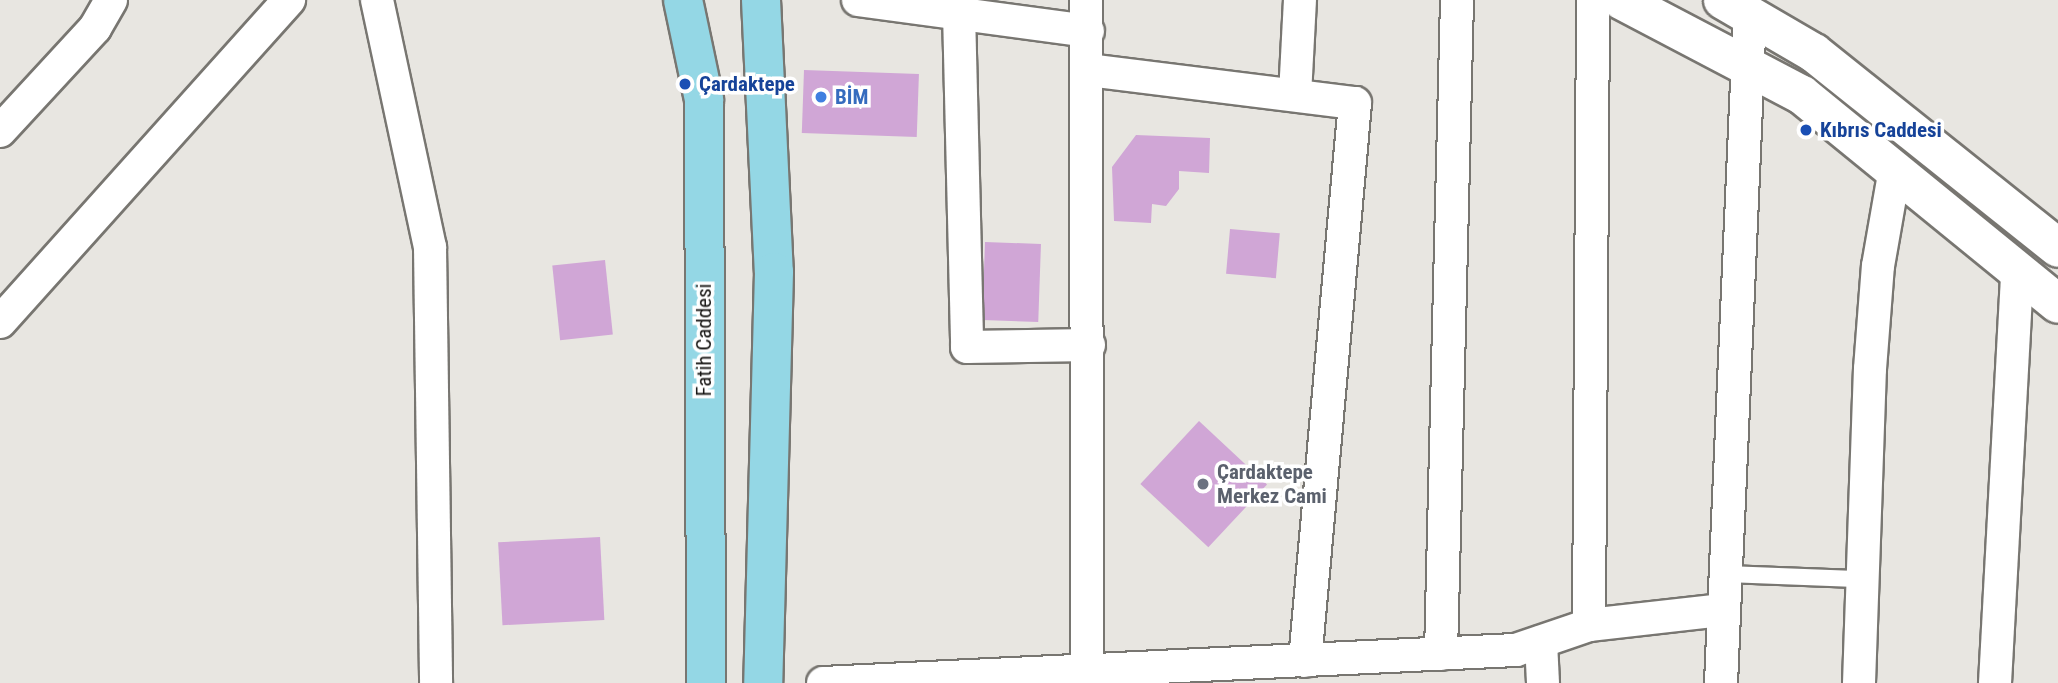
<!DOCTYPE html>
<html>
<head>
<meta charset="utf-8">
<style>
	body { margin:0 }
	#map { position:relative; width:2058px; height:683px; overflow:hidden; background:#e8e6e1; font-family:"Roboto Condensed",sans-serif }
	div>[style] { position:absolute }
	[style*='--x'] { left:calc(var(--x)*1px); top:calc(var(--y)*1px); width:calc(var(--w)*1px); rotate:calc(var(--a)*1deg) }
	.building>* { inset:0; background:#d0a6d6; transform-origin:0 0 }
	.roads { filter:drop-shadow(2px 0 #787671) drop-shadow(-2px 0 #787671) drop-shadow(0 2px #787671) drop-shadow(0 -2px #787671) }
	.lane>* { height:16px; margin:-8px; padding:0 8px; transform-origin:8px; border-radius:8px; background:#fff }
	.street>* { height:32px; margin:-16px; padding:0 16px; transform-origin:16px; border-radius:16px; background:#fff }
	.secondary>* { height:38px; margin:-19px; padding:0 19px; transform-origin:19px; border-radius:19px; background:#fff }
	.primary>* { height:38px; margin:-19px; padding:0 19px; transform-origin:19px; border-radius:19px; background:#94d7e5 }
	.dots>* { width:19px; height:19px; translate:-50% -50%; box-sizing:border-box; border:4px solid #fff; border-radius:50% }
	span { translate:-50% -50%; white-space:nowrap; text-align:center; line-height:1.15; -webkit-text-stroke:7px #fff; paint-order:stroke }
	.transit-label { font-size:21px; color:#164399; font-weight:700 }
	.left { translate:0 -50%; text-align:left }
	.shop-label { font-size:21px; color:#366cbe; font-weight:700 }
	.street-label { font-size:21px; color:#141311 }
	.worship-label { font-size:21px; color:#5b616d; font-weight:700 }
</style>
</head>
<body>
<div id="map">
	<div class="building">
		<i style="left:804px;top:70px;width:115px;height:63px;rotate:2deg"></i>
		<i style="clip-path:polygon(1136px 135px,1210px 138px,1209px 173px,1179px 171px,1179px 189px,1166px 206px,1152px 204px,1151px 223px,1114px 221px,1112px 167px)"></i>
		<i style="left:1230px;top:229px;width:50px;height:45px;rotate:5deg"></i>
		<i style="left:985px;top:242px;width:56px;height:78px;rotate:2deg"></i>
		<i style="left:605px;top:260px;width:75px;height:53px;rotate:84deg"></i>
		<i style="left:1199px;top:421px;width:93px;height:86px;rotate:43deg"></i>
		<i style="left:600px;top:537px;width:83px;height:102px;rotate:87deg"></i>
	</div>
	<div class="roads">
		<div class="lane">
			<i style="--x:1728;--y:574;--w:133;--a:2.2"></i>
		</div>
		<div class="street">
			<i style="--x:377;--y:0;--w:253;--a:77.9"></i>
			<i style="--x:430;--y:247;--w:436;--a:89.2"></i>
			<i style="--x:858;--y:0;--w:232;--a:7.7"></i>
			<i style="--x:1086;--y:0;--w:671;--a:89.91"></i>
			<i style="--x:959;--y:12;--w:335;--a:88.6"></i>
			<i style="--x:967;--y:347;--w:122;--a:-0.9"></i>
			<i style="--x:1089;--y:70;--w:268;--a:7.1"></i>
			<i style="--x:1355;--y:103;--w:560;--a:95.12"></i>
			<i style="--x:1295;--y:95;--w:95;--a:-87"></i>
			<i style="--x:0;--y:131;--w:140;--a:-47.3"></i>
			<i style="--x:95;--y:28;--w:32;--a:-60"></i>
			<i style="--x:0;--y:322;--w:433;--a:-48.1"></i>
			<i style="--x:1589;--y:625;--w:625;--a:-89.63"></i>
			<i style="--x:1541;--y:642;--w:41;--a:87.2"></i>
			<i style="--x:1441;--y:654;--w:654;--a:-88.6"></i>
			<i style="--x:823;--y:683;--w:694;--a:-2.73"></i>
			<i style="--x:1516;--y:650;--w:77;--a:-18.9"></i>
			<i style="--x:1589;--y:625;--w:135;--a:-6.4"></i>
			<i style="--x:1721;--y:683;--w:670;--a:-87.52"></i>
			<i style="--x:1859;--y:683;--w:314;--a:-88"></i>
			<i style="--x:1870;--y:369;--w:103;--a:-85.6"></i>
			<i style="--x:1878;--y:266;--w:93;--a:-80.1"></i>
			<i style="--x:1995;--y:683;--w:412;--a:-86.9"></i>
		</div>
		<div class="secondary">
			<i style="--x:1621;--y:0;--w:204;--a:27.7"></i>
			<i style="--x:1802;--y:95;--w:330;--a:39.2"></i>
			<i style="--x:1723;--y:0;--w:105;--a:30.2"></i>
			<i style="--x:1814;--y:53;--w:312;--a:38.6"></i>
		</div>
		<div class="primary">
			<i style="--x:683;--y:0;--w:102;--a:78.1"></i>
			<i style="--x:704;--y:100;--w:583;--a:89.8"></i>
			<i style="--x:761;--y:0;--w:272;--a:87.3"></i>
			<i style="--x:774;--y:272;--w:411;--a:91.5"></i>
		</div>
	</div>
	<div class="dots">
		<i style="left:685px;top:84px;background:#1a4fb4"></i>
		<i style="left:821px;top:97px;background:#3f7fe0"></i>
		<i style="left:1806px;top:130px;background:#1a4fb4"></i>
		<i style="left:1203px;top:484px;background:#6b7280"></i>
	</div>
	<div class="transit-label">
		<span class="left" style="left:699px;top:84px">Çardaktepe</span>
		<span class="left" style="left:1820px;top:130px">Kıbrıs Caddesi</span>
	</div>
	<div class="shop-label">
		<span class="left" style="left:835px;top:97px">BİM</span>
	</div>
	<div class="street-label">
		<span style="left:704px;top:340px;rotate:-90deg">Fatih Caddesi</span>
	</div>
	<div class="worship-label">
		<span class="left" style="left:1217px;top:484px">Çardaktepe<br>Merkez Cami</span>
	</div>
</div>
</body>
</html>
